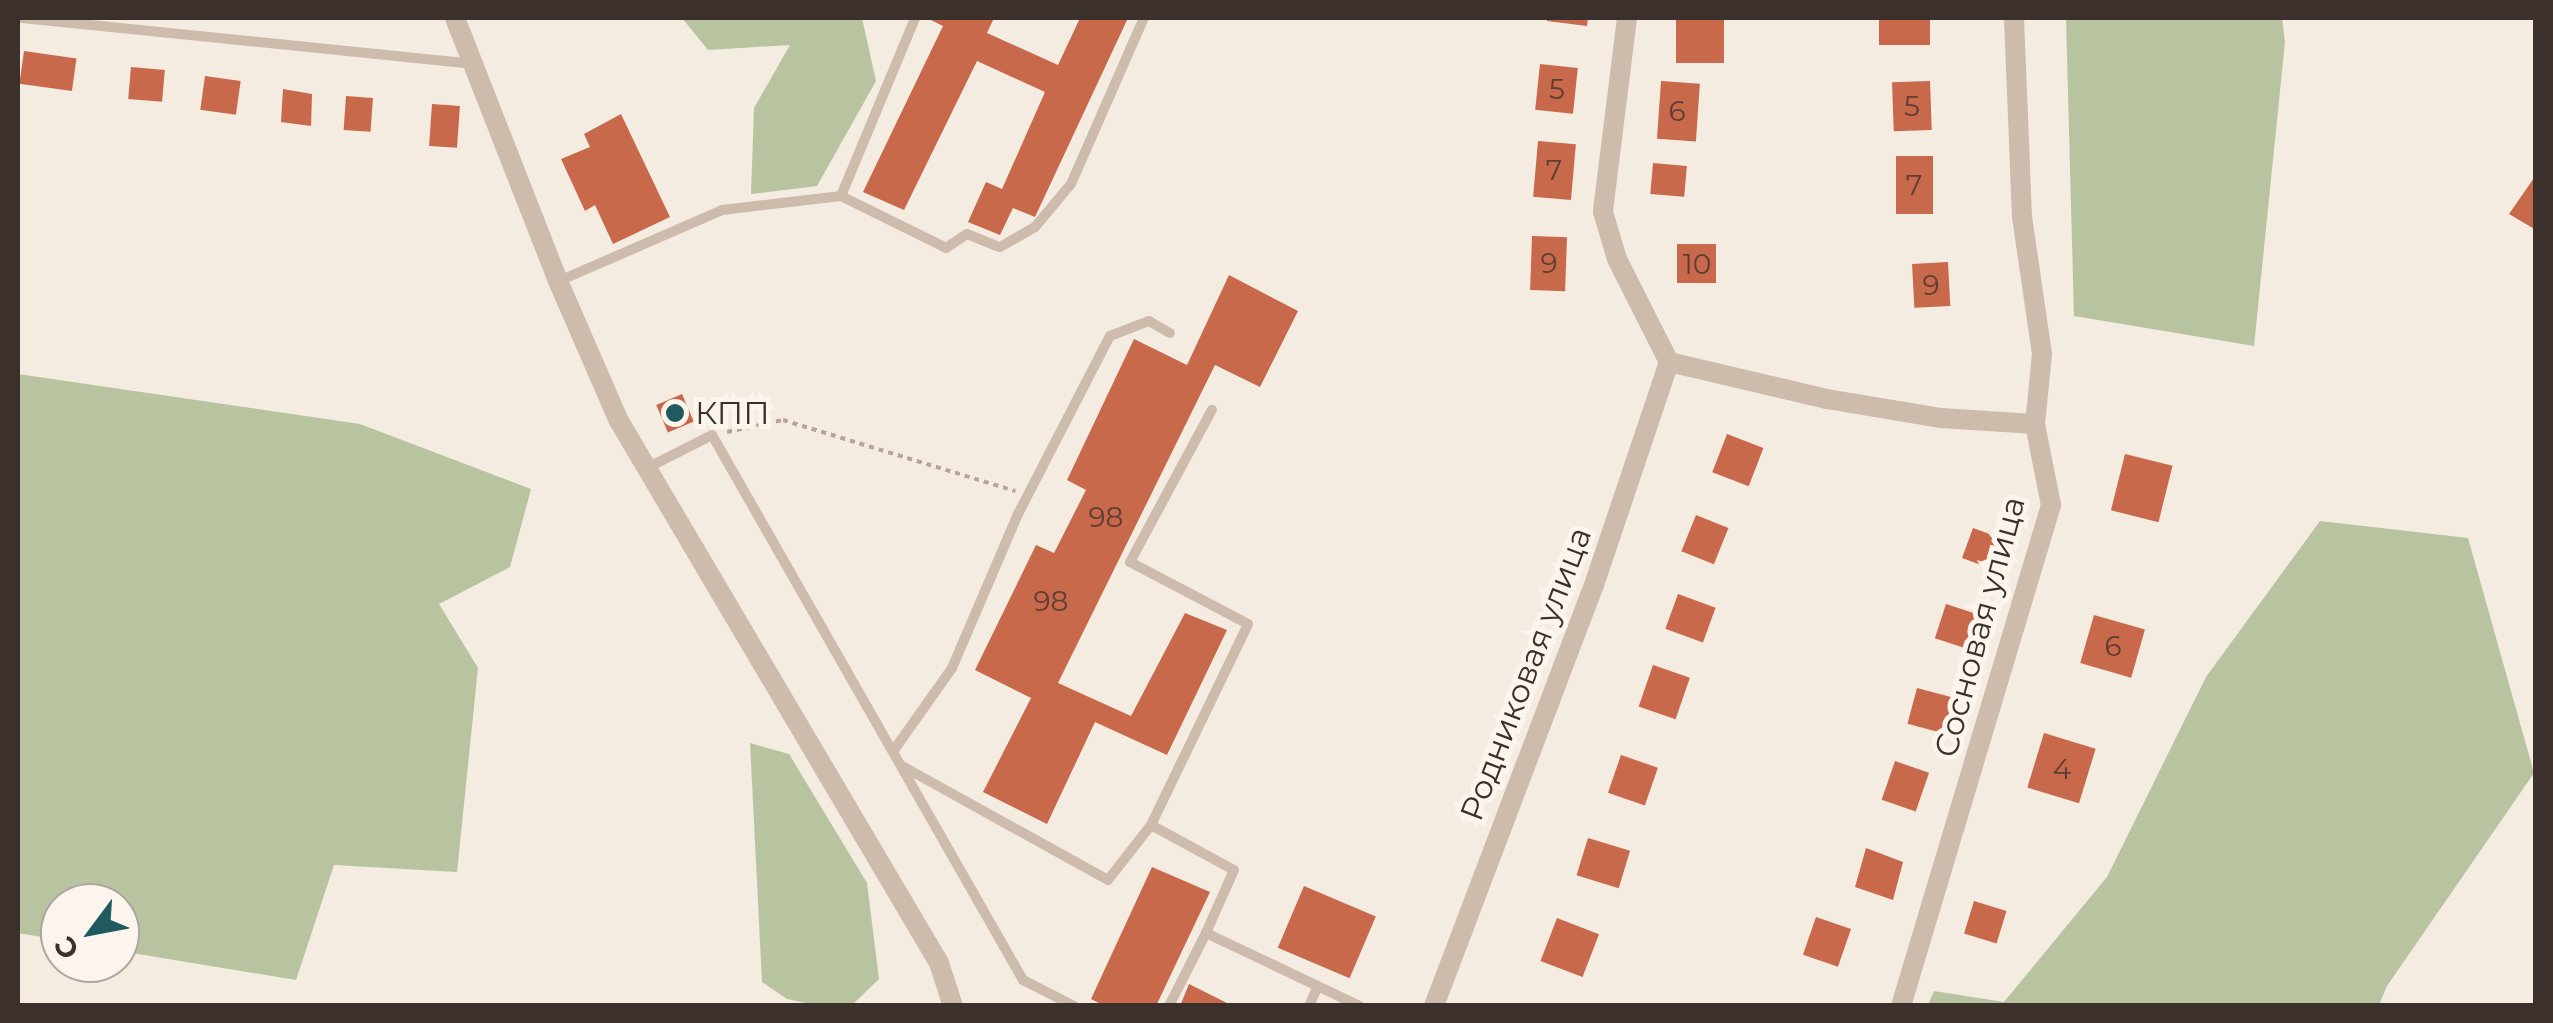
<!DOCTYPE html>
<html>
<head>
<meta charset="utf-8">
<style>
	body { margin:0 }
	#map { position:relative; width:2553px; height:1023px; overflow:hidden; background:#f4ebe1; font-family:Montserrat,sans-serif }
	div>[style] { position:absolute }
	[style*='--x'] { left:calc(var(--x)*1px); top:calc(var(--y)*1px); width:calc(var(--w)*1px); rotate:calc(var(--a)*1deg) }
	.green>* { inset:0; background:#b8c4a0 }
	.building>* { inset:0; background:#c8694b; transform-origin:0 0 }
	.path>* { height:4px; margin-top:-2px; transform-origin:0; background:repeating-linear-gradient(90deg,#b9a596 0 5px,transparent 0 10px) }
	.lane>* { height:10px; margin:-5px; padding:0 5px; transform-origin:5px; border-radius:5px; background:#cdbbac }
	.street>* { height:20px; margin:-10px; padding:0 10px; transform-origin:10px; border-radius:10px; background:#cdbbac }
	.dots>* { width:28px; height:28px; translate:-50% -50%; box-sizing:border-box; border:5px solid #fbf5ee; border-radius:50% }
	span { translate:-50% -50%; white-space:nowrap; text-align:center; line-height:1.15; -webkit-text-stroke:10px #fbf5ee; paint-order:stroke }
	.number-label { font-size:28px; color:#5e3e33 }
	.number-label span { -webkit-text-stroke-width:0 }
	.poi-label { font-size:32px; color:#3b302b }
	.left { translate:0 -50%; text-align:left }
	.street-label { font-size:32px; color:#3b302b }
	.frame { position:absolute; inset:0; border:20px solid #3b302b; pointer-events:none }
	.north { position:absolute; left:40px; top:883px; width:100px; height:100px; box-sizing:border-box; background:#fbf5ee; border:2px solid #aea6a0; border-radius:50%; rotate:238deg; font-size:28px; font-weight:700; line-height:40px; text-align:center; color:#3b302b }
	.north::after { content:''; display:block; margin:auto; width:35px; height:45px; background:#1f5a5e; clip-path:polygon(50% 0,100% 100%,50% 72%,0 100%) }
</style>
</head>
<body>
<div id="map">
	<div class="green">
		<i style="clip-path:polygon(682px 18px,862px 18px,876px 81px,817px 186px,751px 194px,754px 108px,790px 45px,708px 50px)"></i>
		<i style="clip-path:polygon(2066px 18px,2282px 18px,2285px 42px,2254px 346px,2074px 316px)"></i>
		<i style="clip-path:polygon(18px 374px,360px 424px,531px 489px,510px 567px,439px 604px,478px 668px,457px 872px,334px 865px,296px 980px,120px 951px,120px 903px,60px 903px,60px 940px,18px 933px)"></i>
		<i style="clip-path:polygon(2320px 521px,2468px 538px,2534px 773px,2387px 986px,2379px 1005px,1928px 1005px,1934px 991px,2004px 1002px,2107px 877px,2206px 677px)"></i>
		<i style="clip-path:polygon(750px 743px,789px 754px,867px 883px,879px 979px,852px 1005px,816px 1005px,787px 999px,762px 982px)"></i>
	</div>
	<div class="building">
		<i style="clip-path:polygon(927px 18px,994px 18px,987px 33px,1058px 65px,1080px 18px,1128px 18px,1035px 217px,1013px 208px,1000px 235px,968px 222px,986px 182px,1002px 189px,1045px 92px,977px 61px,904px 210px,863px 192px,943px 26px)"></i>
		<i style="clip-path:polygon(1547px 18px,1588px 18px,1587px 26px,1547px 21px)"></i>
		<i style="left:1676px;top:18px;width:48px;height:45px"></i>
		<i style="left:1879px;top:18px;width:51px;height:27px"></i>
		<i style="left:24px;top:51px;width:53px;height:33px;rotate:8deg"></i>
		<i style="left:1540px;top:64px;width:38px;height:46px;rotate:6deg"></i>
		<i style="left:131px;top:67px;width:34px;height:32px;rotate:5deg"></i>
		<i style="left:205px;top:76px;width:36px;height:34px;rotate:8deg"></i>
		<i style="left:1661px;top:81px;width:39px;height:58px;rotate:4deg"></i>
		<i style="left:1930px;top:81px;width:49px;height:38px;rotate:88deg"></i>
		<i style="clip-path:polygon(283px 89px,312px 94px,311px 126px,281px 122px)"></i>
		<i style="left:346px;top:96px;width:27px;height:34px;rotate:4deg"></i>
		<i style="left:432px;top:104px;width:28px;height:42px;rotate:4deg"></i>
		<i style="clip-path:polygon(621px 114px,670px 217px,613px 244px,595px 205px,585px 211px,561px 159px,590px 147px,584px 134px)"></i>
		<i style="left:1538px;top:141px;width:38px;height:56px;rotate:5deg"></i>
		<i style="left:1896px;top:156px;width:37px;height:58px"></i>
		<i style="left:1653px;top:163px;width:34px;height:31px;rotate:5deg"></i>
		<i style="clip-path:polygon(2536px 175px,2536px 230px,2509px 214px)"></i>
		<i style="left:1532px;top:236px;width:35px;height:54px;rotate:2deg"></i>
		<i style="left:1677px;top:244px;width:39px;height:39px"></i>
		<i style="left:1948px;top:262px;width:44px;height:36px;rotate:87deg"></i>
		<i style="clip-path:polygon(1229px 275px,1298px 311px,1260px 387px,1215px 365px,1058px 683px,1131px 716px,1185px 613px,1227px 630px,1167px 755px,1095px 722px,1047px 824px,983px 792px,1031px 698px,975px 670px,1036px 545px,1054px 553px,1086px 490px,1067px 480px,1134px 339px,1187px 365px)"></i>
		<i style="left:682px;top:394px;width:30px;height:28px;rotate:67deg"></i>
		<i style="left:1727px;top:434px;width:39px;height:41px;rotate:21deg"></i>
		<i style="left:2125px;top:454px;width:49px;height:58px;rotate:14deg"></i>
		<i style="left:1696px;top:515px;width:35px;height:39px;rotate:22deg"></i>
		<i style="left:1973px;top:528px;width:30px;height:32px;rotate:20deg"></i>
		<i style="left:1678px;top:594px;width:40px;height:37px;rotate:20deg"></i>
		<i style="left:1946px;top:604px;width:33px;height:36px;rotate:18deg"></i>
		<i style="left:2094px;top:615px;width:53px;height:50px;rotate:16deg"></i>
		<i style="left:1653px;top:665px;width:39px;height:44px;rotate:19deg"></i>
		<i style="left:1917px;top:688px;width:38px;height:37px;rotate:15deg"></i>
		<i style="left:2044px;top:733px;width:54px;height:57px;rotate:17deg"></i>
		<i style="left:1621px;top:755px;width:39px;height:40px;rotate:19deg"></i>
		<i style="left:1895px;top:761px;width:36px;height:41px;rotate:19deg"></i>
		<i style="left:1588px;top:838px;width:44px;height:39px;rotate:17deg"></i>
		<i style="clip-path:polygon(1866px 848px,1903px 862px,1893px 900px,1855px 887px)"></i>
		<i style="clip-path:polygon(1152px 867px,1210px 892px,1156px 1006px,1105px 1006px,1091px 999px)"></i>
		<i style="left:1304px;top:886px;width:78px;height:67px;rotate:23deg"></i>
		<i style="left:1974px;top:901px;width:34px;height:34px;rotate:17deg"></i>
		<i style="left:1816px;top:917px;width:37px;height:40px;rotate:19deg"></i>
		<i style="left:1557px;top:918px;width:45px;height:46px;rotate:21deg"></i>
		<i style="clip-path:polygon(1189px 984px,1233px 1006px,1180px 1006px)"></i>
	</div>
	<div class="path">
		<i style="--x:727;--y:432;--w:57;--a:-12.1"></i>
		<i style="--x:783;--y:420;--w:243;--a:17"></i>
	</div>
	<div class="lane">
		<i style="--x:22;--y:18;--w:452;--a:5.8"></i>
		<i style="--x:841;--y:196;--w:117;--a:26.3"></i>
		<i style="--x:946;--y:248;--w:25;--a:-34"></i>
		<i style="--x:967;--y:234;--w:35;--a:22"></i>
		<i style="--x:1000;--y:247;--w:40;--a:-29.7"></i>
		<i style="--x:1035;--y:227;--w:56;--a:-50.1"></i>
		<i style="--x:1071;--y:184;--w:181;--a:-66.3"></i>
		<i style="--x:559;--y:281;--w:178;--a:-23.5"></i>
		<i style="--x:722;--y:210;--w:120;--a:-6.7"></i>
		<i style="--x:841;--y:196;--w:193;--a:-67.4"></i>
		<i style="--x:647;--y:468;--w:73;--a:-26.9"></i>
		<i style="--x:712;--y:435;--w:627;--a:60.29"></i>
		<i style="--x:1023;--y:980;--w:57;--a:27"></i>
		<i style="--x:894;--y:750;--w:100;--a:-54.7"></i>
		<i style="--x:952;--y:668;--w:168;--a:-66.8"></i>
		<i style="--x:1018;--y:514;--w:200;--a:-62.7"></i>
		<i style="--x:1110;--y:336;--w:42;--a:-21"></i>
		<i style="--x:1149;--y:321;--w:24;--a:30"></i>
		<i style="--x:904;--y:767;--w:233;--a:29"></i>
		<i style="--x:1108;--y:880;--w:70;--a:-52"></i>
		<i style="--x:1151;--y:825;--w:223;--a:-64.2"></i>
		<i style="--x:1248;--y:624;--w:133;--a:-152.3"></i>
		<i style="--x:1130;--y:562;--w:173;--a:-61.7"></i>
		<i style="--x:1151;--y:825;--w:94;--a:28.5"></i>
		<i style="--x:1234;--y:870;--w:69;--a:114"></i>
		<i style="--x:1206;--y:933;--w:170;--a:25.4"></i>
		<i style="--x:1169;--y:1006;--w:82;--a:-63.1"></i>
		<i style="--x:1309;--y:1006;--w:22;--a:-66"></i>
	</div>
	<div class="street">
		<i style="--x:455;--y:18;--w:282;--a:68.6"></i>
		<i style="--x:558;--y:281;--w:153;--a:66.5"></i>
		<i style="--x:619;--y:421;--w:629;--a:59.44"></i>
		<i style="--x:939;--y:963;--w:45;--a:72"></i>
		<i style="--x:1627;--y:18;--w:195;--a:97.1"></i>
		<i style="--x:1603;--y:212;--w:49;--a:73.4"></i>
		<i style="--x:1617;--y:259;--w:115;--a:63.2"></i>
		<i style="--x:1669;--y:362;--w:162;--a:13.2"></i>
		<i style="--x:1827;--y:399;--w:116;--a:9.5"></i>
		<i style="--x:1941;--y:418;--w:94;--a:3.7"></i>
		<i style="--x:1434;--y:1006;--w:447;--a:-69.2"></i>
		<i style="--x:1593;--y:588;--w:238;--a:-71.4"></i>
		<i style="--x:1901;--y:1006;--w:523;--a:-73.33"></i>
		<i style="--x:2051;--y:505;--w:83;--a:-101.2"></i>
		<i style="--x:2035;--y:424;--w:70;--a:-84.3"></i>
		<i style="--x:2042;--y:354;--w:138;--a:-98.3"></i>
		<i style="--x:2022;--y:217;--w:199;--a:-92.3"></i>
	</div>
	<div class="dots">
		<i style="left:675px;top:413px;background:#1f5a5e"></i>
	</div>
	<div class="number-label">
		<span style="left:1557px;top:89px">5</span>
		<span style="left:1912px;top:106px">5</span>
		<span style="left:1677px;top:111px">6</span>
		<span style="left:1554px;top:170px">7</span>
		<span style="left:1914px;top:185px">7</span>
		<span style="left:1549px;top:263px">9</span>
		<span style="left:1697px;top:264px">10</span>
		<span style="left:1931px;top:285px">9</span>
		<span style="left:1106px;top:517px">98</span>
		<span style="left:1051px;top:601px">98</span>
		<span style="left:2113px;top:646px">6</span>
		<span style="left:2062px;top:769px">4</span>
	</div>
	<div class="poi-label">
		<span class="left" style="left:695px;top:413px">КПП</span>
	</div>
	<div class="street-label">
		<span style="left:1980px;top:627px;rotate:-75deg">Сосновая улица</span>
		<span style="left:1526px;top:674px;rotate:-69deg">Родниковая улица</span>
	</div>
	<div class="frame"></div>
	<div class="north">С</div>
</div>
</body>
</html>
